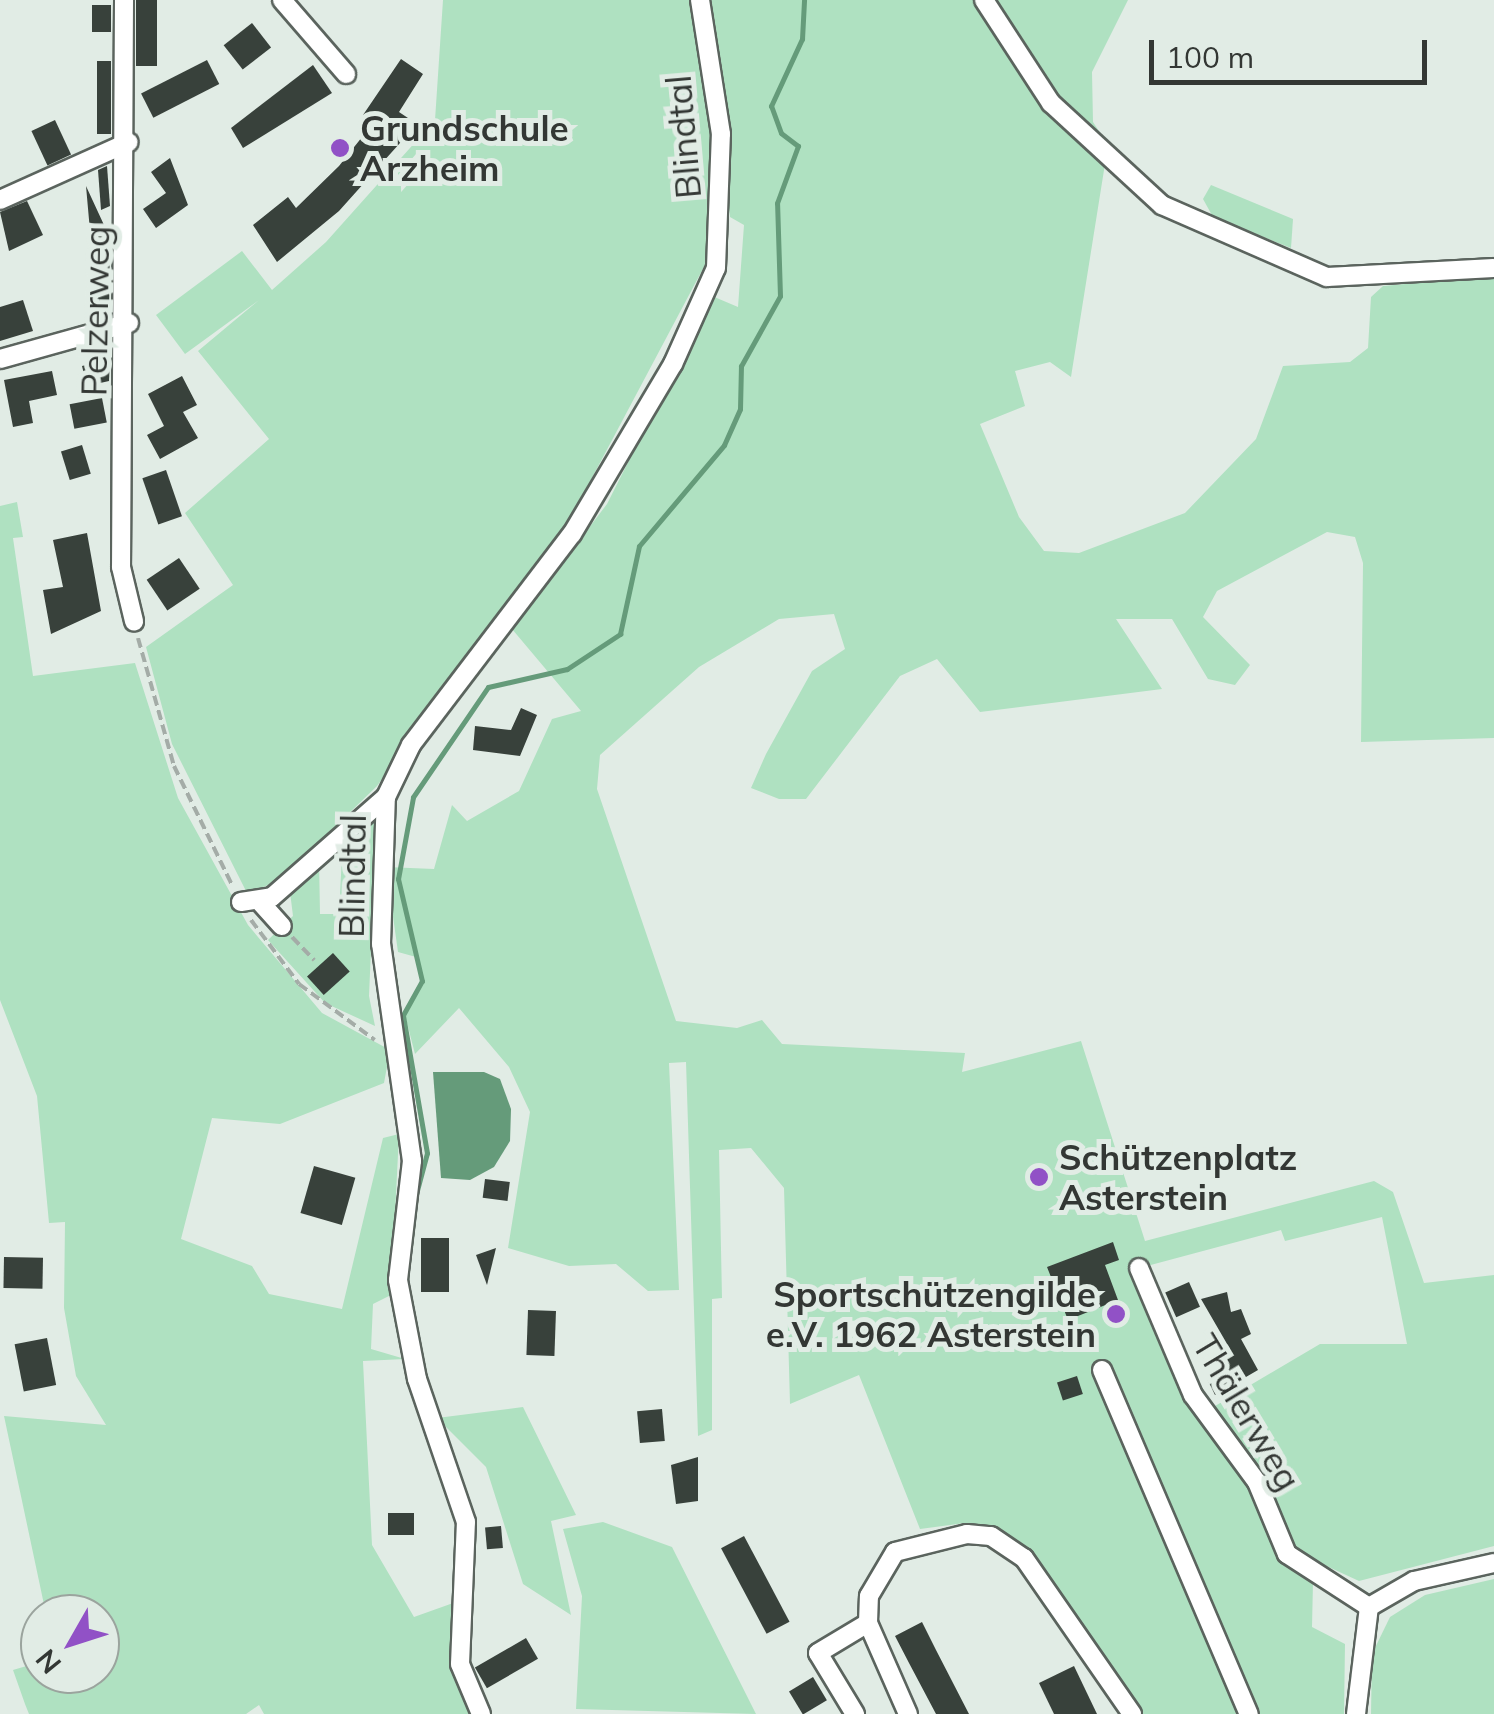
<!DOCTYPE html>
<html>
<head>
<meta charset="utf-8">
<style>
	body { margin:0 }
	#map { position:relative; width:1494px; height:1714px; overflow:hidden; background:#e1ece5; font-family:Mulish,sans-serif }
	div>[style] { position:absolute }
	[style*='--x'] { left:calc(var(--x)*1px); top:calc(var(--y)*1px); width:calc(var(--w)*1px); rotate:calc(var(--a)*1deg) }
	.green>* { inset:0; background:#afe1c1 }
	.water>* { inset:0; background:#659b7a }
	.stream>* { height:5px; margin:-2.5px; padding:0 2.5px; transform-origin:2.5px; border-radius:2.5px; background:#659b7a }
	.building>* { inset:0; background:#38413b; transform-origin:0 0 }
	.path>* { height:4px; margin-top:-2px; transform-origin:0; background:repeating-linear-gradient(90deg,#a4aca7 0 10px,transparent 0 15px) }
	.roads { filter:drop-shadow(2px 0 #5b645e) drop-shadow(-2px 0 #5b645e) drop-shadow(0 2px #5b645e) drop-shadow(0 -2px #5b645e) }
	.minor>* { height:18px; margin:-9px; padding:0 9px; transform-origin:9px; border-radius:9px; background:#fff }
	.dots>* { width:28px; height:28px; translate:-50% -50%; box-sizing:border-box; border:5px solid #e1ece5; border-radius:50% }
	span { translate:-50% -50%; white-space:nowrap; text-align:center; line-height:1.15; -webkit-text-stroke:10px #e1ece5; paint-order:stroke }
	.poi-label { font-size:35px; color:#333734; font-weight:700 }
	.left { translate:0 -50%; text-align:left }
	.right { translate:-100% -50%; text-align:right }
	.street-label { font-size:35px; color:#333734 }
	.north { position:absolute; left:20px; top:1594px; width:100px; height:100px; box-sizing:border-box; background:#e1ece5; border:2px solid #9ba49e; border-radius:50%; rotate:231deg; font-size:28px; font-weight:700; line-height:40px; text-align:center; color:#333734 }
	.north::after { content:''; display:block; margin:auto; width:35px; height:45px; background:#9151c6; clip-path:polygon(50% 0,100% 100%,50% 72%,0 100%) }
	.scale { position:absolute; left:1149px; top:40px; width:278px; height:45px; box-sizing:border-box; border:5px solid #333734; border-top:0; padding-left:12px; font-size:30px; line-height:35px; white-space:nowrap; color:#333734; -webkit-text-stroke:8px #e1ece5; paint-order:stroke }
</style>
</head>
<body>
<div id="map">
	<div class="green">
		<i style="clip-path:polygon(443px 0,694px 0,713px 108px,706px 263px,568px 523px,377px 786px,279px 881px,247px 893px,172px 744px,146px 647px,233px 585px,185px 513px,269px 439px,198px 351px,259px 300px,185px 354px,156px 315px,242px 251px,272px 290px,326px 242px,435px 120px)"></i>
		<i style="clip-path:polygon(706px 0,979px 0,1001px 46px,1055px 95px,991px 0,1128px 0,1092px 72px,1093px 122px,1108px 145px,1071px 377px,1050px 362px,1015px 371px,1025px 406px,980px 424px,1019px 517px,1044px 551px,1079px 553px,1185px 513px,1256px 439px,1283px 366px,1350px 362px,1368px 348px,1371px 297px,1383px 286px,1494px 276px,1494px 738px,1361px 742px,1363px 563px,1355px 537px,1327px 532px,1217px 591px,1203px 617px,1250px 665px,1235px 685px,1208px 679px,1172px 619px,1116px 619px,1162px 689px,980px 712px,937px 659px,900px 676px,806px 799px,779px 799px,751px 788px,766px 754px,812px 671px,845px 649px,834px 614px,779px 619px,699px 667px,600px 755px,597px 789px,676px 1021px,737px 1028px,762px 1020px,782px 1044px,965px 1053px,962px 1072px,1081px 1041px,1145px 1241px,1374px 1181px,1393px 1192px,1424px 1283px,1494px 1275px,1494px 1546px,1359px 1581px,1294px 1551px,1210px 1409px,1320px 1344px,1407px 1344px,1382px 1217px,1285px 1241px,1281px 1230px,1132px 1270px,1189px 1398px,1254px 1486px,1283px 1558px,1313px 1582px,1312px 1627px,1345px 1644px,1344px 1714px,1143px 1714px,1020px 1545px,965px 1523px,920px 1529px,859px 1375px,790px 1404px,784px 1188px,751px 1148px,719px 1150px,722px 1298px,712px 1299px,712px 1430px,698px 1436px,686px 1062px,669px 1063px,679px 1290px,648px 1291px,616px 1264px,569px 1266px,508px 1248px,530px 1112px,509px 1067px,459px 1008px,415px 1054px,405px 1015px,424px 981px,416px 957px,398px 952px,386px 867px,434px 869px,452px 805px,467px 821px,519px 791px,552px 719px,581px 711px,512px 629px,607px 504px,712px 296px,738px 307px,744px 225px,730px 217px)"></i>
		<i style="clip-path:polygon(1211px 185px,1293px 219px,1291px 248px,1213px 217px,1203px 199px)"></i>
		<i style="clip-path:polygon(17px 502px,23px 537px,13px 538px,33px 676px,135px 663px,178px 798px,248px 925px,322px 1013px,390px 1050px,384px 1083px,280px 1124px,212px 1118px,181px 1239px,252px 1266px,269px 1294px,342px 1309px,383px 1138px,399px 1134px,391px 1295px,373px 1304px,371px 1349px,405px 1359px,363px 1361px,372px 1545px,414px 1617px,456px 1602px,473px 1714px,264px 1714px,259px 1705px,246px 1714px,29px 1714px,25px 1704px,13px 1670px,40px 1662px,40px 1674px,100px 1674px,100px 1614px,46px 1614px,4px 1416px,106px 1425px,76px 1376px,64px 1308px,65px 1222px,49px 1223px,37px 1096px,0 1000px,0 506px)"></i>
		<i style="clip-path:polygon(377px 810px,369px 996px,375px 1026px,325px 1003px,268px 940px,293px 916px,290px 892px,319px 859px,320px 914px,339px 914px,343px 836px)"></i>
		<i style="clip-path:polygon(523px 1407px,576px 1515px,551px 1521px,571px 1615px,523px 1584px,486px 1467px,437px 1418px)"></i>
		<i style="clip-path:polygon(603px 1522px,672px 1547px,756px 1714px,576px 1709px,582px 1596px,563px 1529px)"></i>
		<i style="clip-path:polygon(1494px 1579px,1494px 1714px,1371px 1714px,1372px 1654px,1390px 1617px,1425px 1595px)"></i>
	</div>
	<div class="water">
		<i style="clip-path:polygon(433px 1072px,484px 1072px,500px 1079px,511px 1109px,510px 1141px,494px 1167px,470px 1180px,441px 1178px)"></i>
	</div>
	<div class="stream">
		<i style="--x:416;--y:1194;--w:42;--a:-75"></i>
		<i style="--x:427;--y:1153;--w:140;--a:-99.9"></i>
		<i style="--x:403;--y:1015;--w:39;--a:-61"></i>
		<i style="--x:422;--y:981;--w:105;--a:-103.2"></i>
		<i style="--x:398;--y:879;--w:83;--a:-79.6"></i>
		<i style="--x:413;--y:797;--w:133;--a:-55.7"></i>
		<i style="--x:488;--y:687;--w:81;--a:-12.8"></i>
		<i style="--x:567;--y:669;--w:64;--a:-33.4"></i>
		<i style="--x:620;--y:634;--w:90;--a:-77.8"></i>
		<i style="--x:639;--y:546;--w:132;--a:-49.9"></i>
		<i style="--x:724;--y:445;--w:39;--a:-66"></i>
		<i style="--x:740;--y:409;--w:43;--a:-88.7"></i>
		<i style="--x:741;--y:366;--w:80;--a:-60.9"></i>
		<i style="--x:780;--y:296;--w:93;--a:-91.8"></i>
		<i style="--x:777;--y:203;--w:61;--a:-69.8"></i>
		<i style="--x:798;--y:146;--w:21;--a:-143"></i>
		<i style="--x:781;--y:133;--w:29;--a:-110"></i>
		<i style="--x:771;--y:106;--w:74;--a:-65.2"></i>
		<i style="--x:802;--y:39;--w:39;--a:-87"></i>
	</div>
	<div class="building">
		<i style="left:136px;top:0;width:21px;height:66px"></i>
		<i style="left:111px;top:5px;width:27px;height:19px;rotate:90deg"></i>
		<i style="left:252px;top:23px;width:31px;height:36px;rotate:52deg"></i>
		<i style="clip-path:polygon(401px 59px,423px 74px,399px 112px,417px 124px,339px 211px,277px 262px,253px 225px,288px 197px,296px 208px,339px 166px,374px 122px,363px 115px)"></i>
		<i style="left:207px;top:60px;width:27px;height:74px;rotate:63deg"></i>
		<i style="left:111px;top:61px;width:73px;height:14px;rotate:90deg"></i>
		<i style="clip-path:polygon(313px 65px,332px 93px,243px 148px,231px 128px)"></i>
		<i style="left:55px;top:120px;width:38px;height:26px;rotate:65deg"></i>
		<i style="clip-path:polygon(170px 158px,188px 205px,156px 228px,143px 209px,166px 193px,151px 172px)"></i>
		<i style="clip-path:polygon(107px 166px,110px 206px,101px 210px,98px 170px)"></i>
		<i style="clip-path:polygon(86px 186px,110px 238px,109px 316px,88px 312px,94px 276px)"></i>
		<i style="clip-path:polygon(27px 201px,43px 235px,9px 251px,0 212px)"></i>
		<i style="clip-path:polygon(23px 300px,33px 331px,0 341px,0 307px)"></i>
		<i style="clip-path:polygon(110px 359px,109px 381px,87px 386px,82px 366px)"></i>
		<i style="clip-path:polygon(52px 371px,57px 395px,29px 401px,33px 423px,13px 427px,4px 380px)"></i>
		<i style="clip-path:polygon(182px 376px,197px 405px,183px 412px,198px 438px,160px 459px,147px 435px,164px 426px,148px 394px)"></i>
		<i style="left:102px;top:398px;width:25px;height:33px;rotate:79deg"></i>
		<i style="left:82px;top:445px;width:30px;height:22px;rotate:73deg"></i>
		<i style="left:166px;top:470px;width:49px;height:25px;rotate:71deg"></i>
		<i style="clip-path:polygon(87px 533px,101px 611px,51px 634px,43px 590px,63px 587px,53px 540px)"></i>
		<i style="left:179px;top:558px;width:37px;height:39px;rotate:56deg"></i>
		<i style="clip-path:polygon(521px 708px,537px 715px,520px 756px,473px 750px,475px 726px,511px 730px)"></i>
		<i style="left:333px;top:953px;width:25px;height:35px;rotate:48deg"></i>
		<i style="left:314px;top:1166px;width:43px;height:49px;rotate:16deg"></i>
		<i style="left:485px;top:1179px;width:25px;height:19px;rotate:7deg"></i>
		<i style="left:421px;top:1238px;width:28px;height:54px"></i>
		<i style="clip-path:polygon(1113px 1242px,1119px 1260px,1105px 1265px,1118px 1300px,1068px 1320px,1047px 1267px)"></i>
		<i style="clip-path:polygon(496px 1248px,487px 1285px,476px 1255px)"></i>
		<i style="left:4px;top:1257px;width:39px;height:31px;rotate:1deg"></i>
		<i style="left:1189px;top:1282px;width:27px;height:26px;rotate:66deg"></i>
		<i style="clip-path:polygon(1227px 1292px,1231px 1312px,1241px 1309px,1251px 1334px,1241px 1339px,1258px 1370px,1215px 1395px,1200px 1364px,1230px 1349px,1201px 1299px)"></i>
		<i style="left:528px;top:1310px;width:28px;height:45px;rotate:2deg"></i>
		<i style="left:47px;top:1338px;width:48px;height:33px;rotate:79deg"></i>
		<i style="left:1077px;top:1376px;width:19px;height:21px;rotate:72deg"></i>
		<i style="left:662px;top:1409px;width:32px;height:25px;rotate:85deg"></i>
		<i style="clip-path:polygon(698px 1457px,698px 1501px,676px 1504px,671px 1465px)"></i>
		<i style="left:414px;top:1513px;width:22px;height:26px;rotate:90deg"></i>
		<i style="left:501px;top:1526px;width:22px;height:16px;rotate:85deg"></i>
		<i style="left:744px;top:1536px;width:97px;height:26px;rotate:62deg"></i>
		<i style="clip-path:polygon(922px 1622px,936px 1650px,969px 1714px,936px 1714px,909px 1663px,895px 1636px)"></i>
		<i style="left:526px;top:1638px;width:24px;height:59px;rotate:60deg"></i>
		<i style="clip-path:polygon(1074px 1666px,1097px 1714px,1054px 1714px,1039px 1683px)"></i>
		<i style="left:813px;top:1677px;width:27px;height:28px;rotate:59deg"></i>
	</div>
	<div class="path">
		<i style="--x:138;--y:638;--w:133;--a:74.3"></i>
		<i style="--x:174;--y:766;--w:132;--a:64"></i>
		<i style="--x:251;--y:920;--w:80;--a:53.1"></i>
		<i style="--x:299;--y:984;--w:94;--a:36.4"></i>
		<i style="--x:292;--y:937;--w:32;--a:46"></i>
	</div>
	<div class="roads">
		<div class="minor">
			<i style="--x:124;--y:0;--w:567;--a:90.3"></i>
			<i style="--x:121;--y:567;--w:56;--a:76.5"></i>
			<i style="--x:282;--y:0;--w:98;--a:49.1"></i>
			<i style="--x:984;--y:0;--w:123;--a:57"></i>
			<i style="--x:1051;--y:103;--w:151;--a:42.6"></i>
			<i style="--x:1162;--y:205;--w:180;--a:23.6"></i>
			<i style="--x:1327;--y:277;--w:167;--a:-3.1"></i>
			<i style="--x:0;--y:200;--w:141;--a:-24.2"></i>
			<i style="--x:0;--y:359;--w:134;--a:-15.6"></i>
			<i style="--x:241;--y:902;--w:31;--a:-9"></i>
			<i style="--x:272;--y:897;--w:152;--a:-41.3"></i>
			<i style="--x:261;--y:903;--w:31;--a:48"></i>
			<i style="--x:1139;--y:1268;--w:138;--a:67"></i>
			<i style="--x:1193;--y:1395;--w:108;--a:53.7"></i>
			<i style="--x:1257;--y:1482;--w:78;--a:67.4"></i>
			<i style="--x:1287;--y:1554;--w:98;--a:32.9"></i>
			<i style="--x:1102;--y:1370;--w:374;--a:66.9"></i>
			<i style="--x:481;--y:1714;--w:54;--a:-112.8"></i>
			<i style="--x:460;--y:1664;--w:142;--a:-87.6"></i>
			<i style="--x:466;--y:1522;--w:151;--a:-108.9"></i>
			<i style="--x:417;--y:1379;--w:101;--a:-100.9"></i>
			<i style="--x:398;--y:1280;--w:120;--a:-83.3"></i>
			<i style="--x:412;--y:1161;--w:219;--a:-98.1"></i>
			<i style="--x:381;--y:944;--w:147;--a:-88.1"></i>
			<i style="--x:386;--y:797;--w:58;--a:-64.3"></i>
			<i style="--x:411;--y:745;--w:265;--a:-52.7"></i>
			<i style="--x:572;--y:534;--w:198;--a:-59.3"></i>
			<i style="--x:673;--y:364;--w:105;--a:-65.9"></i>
			<i style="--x:716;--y:268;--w:134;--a:-87.9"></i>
			<i style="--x:721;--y:134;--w:136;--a:-98.9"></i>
			<i style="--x:855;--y:1714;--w:71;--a:-121.2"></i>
			<i style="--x:818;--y:1653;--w:58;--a:-31"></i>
			<i style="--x:908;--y:1714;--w:99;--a:-113.7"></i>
			<i style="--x:868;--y:1623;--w:27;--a:-88"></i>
			<i style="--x:869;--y:1596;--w:51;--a:-59.4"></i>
			<i style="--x:895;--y:1552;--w:74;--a:-14"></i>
			<i style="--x:967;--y:1534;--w:24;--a:5"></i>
			<i style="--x:991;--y:1536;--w:40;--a:34"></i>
			<i style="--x:1024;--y:1558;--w:190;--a:55.3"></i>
			<i style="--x:1356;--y:1714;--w:108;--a:-83.1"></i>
			<i style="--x:1369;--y:1607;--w:52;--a:-30"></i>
			<i style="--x:1414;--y:1581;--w:82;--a:-12.7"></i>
		</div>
	</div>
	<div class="dots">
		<i style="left:340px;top:148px;background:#9151c6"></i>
		<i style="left:1039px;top:1177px;background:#9151c6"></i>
		<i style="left:1116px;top:1314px;background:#9151c6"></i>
	</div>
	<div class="poi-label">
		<span class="left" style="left:360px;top:148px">Grundschule<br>Arzheim</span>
		<span class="left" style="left:1059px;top:1177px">Schützenplatz<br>Asterstein</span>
		<span class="right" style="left:1096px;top:1314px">Sportschützengilde<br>e.V. 1962 Asterstein</span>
	</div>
	<div class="street-label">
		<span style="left:683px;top:137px;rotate:-95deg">Blindtal</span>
		<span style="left:95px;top:311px;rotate:-89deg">Pelzerweg</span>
		<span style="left:352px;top:876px;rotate:-89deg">Blindtal</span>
		<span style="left:1247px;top:1412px;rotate:59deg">Thälerweg</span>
	</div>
	<div class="north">N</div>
	<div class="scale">100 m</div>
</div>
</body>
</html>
